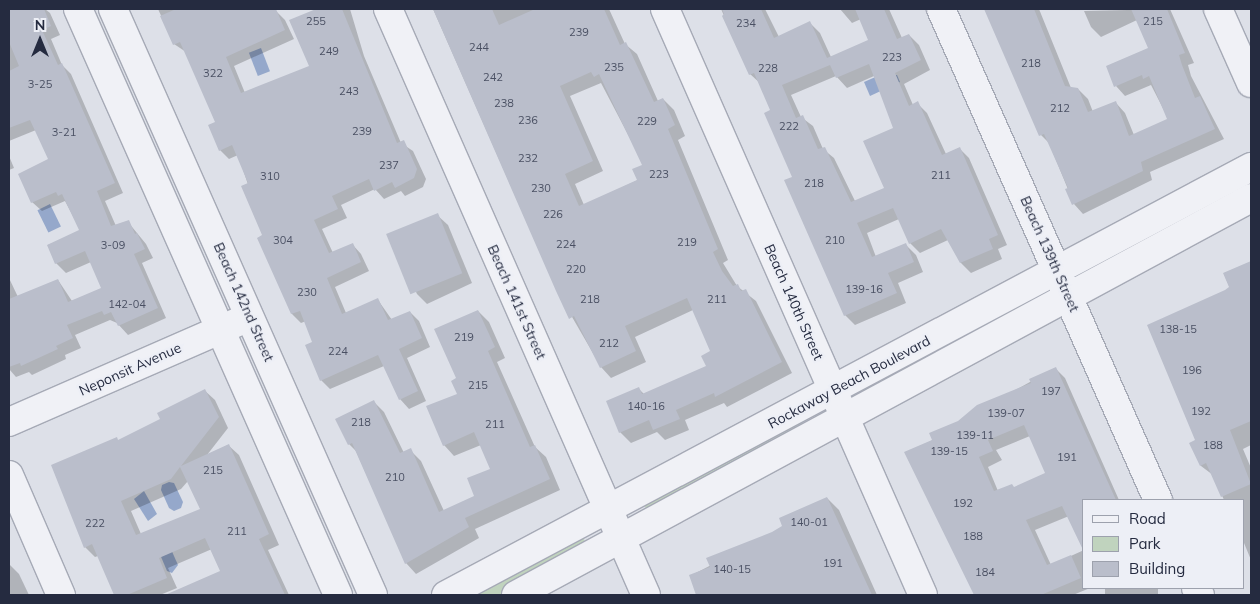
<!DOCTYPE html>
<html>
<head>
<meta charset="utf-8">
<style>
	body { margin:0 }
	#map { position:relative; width:1260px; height:604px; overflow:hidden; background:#dde0e8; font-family:Mulish,sans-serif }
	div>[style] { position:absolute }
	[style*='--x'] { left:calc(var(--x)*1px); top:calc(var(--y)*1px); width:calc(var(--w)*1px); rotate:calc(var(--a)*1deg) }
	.green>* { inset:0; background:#c0d3be; transform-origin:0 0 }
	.water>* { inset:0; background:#95a8cb; transform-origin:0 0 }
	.shadow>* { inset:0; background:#0003; transform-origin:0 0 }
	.building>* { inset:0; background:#babecb; transform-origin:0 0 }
	.roads { filter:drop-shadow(1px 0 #a6aab6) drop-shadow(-1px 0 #a6aab6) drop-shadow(0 1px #a6aab6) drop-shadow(0 -1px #a6aab6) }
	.minor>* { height:28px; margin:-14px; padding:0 14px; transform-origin:14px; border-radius:14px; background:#f0f1f6 }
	span { translate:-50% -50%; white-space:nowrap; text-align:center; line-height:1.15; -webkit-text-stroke:4.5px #edeff6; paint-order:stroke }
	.number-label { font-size:11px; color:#4a5063 }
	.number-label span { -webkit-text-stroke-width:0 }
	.street-label { font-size:14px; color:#252b40 }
	.frame { position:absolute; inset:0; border:10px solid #252b40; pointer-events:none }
	.legend { position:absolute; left:1082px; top:499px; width:162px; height:90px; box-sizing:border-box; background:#edeff6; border:1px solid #9da1ad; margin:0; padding:6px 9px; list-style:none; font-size:15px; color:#252b40 }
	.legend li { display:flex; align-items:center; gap:10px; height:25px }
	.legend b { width:25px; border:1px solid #9da1ad }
	.north { position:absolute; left:15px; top:15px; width:50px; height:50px; -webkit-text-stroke:4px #edeff6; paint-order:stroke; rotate:0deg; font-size:14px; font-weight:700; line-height:20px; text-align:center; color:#252b40 }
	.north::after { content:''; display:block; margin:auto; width:18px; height:22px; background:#252b40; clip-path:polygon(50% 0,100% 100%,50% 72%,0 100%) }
</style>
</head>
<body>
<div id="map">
	<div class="green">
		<i style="clip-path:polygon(1036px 293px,1039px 299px,863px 393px,860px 391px,859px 388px)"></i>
		<i style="left:799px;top:417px;width:15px;height:178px;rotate:62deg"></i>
		<i style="clip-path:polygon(580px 532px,588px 547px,499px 595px,463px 595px)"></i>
	</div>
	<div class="water">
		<i style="left:261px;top:48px;width:25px;height:13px;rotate:69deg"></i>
		<i style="clip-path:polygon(880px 75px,897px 75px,900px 82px,870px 96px,864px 82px)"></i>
		<i style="left:50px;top:204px;width:25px;height:14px;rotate:64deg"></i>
		<i style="clip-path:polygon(169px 482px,174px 483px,183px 502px,181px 508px,174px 511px,169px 508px,161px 490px,162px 485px)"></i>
		<i style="clip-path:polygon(144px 491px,157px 514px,148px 521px,134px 499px)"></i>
		<i style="clip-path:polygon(170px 547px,178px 565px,172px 573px,167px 571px,159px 552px)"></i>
	</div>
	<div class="shadow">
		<i style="clip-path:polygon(9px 9px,45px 9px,50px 13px,60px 35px,51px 39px,62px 65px,71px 74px,123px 193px,105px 201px,116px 226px,128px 222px,146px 244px,153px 258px,142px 263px,166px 318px,128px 335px,117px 323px,110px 320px,75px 335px,81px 348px,65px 355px,66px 359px,32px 375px,29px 372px,16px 377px,9px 369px,9px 278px,18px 297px,58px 280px,72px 301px,103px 288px,91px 262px,66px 273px,56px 263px,48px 245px,81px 231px,65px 201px,42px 211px,32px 202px,50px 160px,36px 130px,9px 141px)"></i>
		<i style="clip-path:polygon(158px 9px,215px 9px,219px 18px,241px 9px,250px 9px,256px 15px,276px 11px,285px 20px,294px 39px,234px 66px,245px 93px,311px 67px,291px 20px,319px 9px,350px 9px,364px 56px,401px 143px,413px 151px,426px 179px,423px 187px,405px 196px,401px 191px,384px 199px,375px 189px,341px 205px,347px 218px,322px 229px,333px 253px,352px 244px,361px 254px,369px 271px,335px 287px,346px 313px,378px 300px,392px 320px,410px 312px,419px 321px,430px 347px,407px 358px,426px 401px,409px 409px,400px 399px,384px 366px,330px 389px,321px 380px,314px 342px,306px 321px,301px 323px,292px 314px,238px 155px,229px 159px,220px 150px,216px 123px,186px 52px,174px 44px)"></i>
		<i style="clip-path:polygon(evenodd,433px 9px,609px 9px,625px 44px,637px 54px,658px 101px,663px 99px,674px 110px,685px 136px,678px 140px,728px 260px,723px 263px,737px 286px,756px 301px,792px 373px,727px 407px,724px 403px,685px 420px,689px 430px,665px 440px,657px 432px,631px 443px,620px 432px,638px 388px,644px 394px,708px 367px,712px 352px,693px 310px,635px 337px,646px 362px,611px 378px,601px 367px,557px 291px,433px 9px,601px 83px,644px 165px,638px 180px,584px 205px,575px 184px,603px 171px,570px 96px,601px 83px)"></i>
		<i style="clip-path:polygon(evenodd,721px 9px,765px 9px,779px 37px,810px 23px,820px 33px,831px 57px,870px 40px,861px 19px,852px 23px,840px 9px,889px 9px,902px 38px,909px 35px,919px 45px,930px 70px,904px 84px,913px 105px,917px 103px,927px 113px,946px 154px,959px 148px,969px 158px,1007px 245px,998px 249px,1002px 259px,971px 273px,961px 263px,948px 240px,920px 253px,910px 243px,899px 219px,867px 233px,876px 257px,906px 245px,916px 255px,923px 272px,898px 283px,906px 303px,855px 325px,845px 315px,786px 181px,794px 177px,772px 111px,761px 84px,750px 74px,721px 9px,836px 76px,847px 88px,874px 76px,895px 128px,886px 189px,855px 201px,834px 158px,823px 149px,813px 126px,801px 117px,791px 95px,836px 76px)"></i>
		<i style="clip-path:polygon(985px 9px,1039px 9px,1071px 88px,1078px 89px,1088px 99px,1093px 112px,1116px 103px,1125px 113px,1134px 135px,1169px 120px,1151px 85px,1125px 96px,1116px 86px,1150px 48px,1137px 20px,1101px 37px,1091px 27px,1084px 11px,1170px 9px,1194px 63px,1188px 65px,1191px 76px,1224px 139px,1150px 172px,1152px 180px,1083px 214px,1074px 204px,1049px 143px,1041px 135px)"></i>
		<i style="clip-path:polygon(9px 156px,14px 168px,9px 170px)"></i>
		<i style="clip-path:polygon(437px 215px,448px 225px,472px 283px,427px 304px,417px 294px,389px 236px)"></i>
		<i style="clip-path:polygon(1251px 262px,1251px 366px,1242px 370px,1251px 390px,1251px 445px,1243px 449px,1251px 468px,1251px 560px,1244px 543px,1244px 500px,1224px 500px,1213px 475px,1201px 466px,1191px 443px,1197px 440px,1230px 288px,1224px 274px)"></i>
		<i style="clip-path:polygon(478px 311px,489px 322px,505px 358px,497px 362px,535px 447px,546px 457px,560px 490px,475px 529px,479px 538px,416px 574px,406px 563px,356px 451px,349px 444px,373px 401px,384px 412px,404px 453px,410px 450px,421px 461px,444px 511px,476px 497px,492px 469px,481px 445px,454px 456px,444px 445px,458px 394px,458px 379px)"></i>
		<i style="clip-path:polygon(evenodd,1055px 368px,1065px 378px,1119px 500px,1084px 500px,1069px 516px,1035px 530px,1051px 565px,1084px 550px,1084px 588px,1090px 588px,1073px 595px,975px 595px,906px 453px,933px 440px,958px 422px,1055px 368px,1030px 436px,1047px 474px,1015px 488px,998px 491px,988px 467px,1002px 460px,996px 450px,1030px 436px)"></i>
		<i style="clip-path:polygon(evenodd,204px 390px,215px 400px,228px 428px,207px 455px,228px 445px,239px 455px,279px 545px,268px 550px,289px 595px,195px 595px,191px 585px,222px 572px,212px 549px,168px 568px,177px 588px,160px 595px,116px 595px,98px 556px,95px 557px,85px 547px,119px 441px,162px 420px,204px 390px,188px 481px,201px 510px,141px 534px,131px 511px,181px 489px,188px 481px)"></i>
		<i style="clip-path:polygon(827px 498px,839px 510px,877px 595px,698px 595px,690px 576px,773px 533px)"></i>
		<i style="clip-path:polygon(9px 564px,19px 574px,29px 595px,9px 595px)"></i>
		<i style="left:1105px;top:588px;width:53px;height:8px"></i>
	</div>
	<div class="building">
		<i style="clip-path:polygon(9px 9px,44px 9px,51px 26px,42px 30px,58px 65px,62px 63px,115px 183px,97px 191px,111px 226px,129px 220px,135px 234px,137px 233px,145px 249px,134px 254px,158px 308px,118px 326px,111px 312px,104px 315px,102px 311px,67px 325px,73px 338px,56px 346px,58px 349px,21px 366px,20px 363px,9px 367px,9px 299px,58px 279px,68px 302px,101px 288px,85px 251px,55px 264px,47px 245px,79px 230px,62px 194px,58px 196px,56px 192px,31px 203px,18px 174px,48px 159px,30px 120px,9px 128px,9px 71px,19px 66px,9px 42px)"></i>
		<i style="clip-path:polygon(176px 9px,276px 9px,285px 30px,226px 57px,241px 93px,309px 66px,289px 20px,316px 9px,342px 9px,397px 143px,404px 140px,417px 169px,414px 178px,395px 188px,392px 182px,374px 191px,369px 179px,332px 196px,338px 209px,314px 220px,329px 253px,353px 243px,361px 262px,327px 278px,342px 314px,378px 298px,388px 320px,410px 311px,422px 338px,399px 349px,418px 391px,399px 400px,378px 355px,320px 381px,305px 345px,312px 342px,300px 311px,291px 314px,257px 238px,262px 235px,241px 186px,248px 183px,232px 145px,219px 151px,208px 125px,215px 122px,180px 42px,173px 45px,160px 16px)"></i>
		<i style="clip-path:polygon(evenodd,433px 9px,492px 9px,499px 25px,535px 9px,604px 9px,620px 45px,626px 42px,654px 102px,663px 98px,675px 125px,668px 129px,718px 249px,713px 252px,722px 271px,733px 286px,738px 284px,741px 291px,746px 289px,782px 362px,715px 397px,714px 393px,676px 410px,680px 419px,653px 430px,649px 420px,619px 433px,606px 401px,639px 387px,642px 394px,706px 366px,701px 356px,710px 351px,687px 298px,625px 326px,636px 351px,600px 368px,574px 316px,569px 319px,556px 291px,433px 9px,591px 72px,594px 77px,599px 74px,642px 165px,632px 169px,637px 180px,579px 206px,565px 174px,593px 161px,560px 86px,591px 72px)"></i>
		<i style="clip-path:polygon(evenodd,722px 9px,761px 9px,774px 38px,810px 21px,827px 58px,868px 40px,855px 9px,884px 9px,897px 39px,909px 34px,921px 60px,895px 73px,909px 106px,918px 101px,942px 155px,960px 147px,998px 235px,989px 239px,993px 249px,960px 263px,941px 229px,909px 244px,893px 208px,857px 223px,872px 257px,906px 243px,914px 262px,888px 273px,897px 293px,844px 316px,784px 180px,792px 177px,764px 113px,770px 110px,754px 73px,749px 75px,722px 16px,724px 14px,722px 9px,869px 64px,893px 128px,863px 141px,884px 188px,851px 202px,825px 147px,818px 149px,803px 115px,796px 118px,782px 85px,830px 65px,836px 78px,869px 64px)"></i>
		<i style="clip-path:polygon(984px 9px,1034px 9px,1065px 86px,1078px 88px,1088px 112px,1116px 101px,1129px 136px,1167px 119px,1149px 76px,1143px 79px,1142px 75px,1114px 87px,1106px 66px,1148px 48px,1131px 9px,1167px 9px,1185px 53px,1179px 55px,1182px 65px,1195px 98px,1200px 96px,1215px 129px,1141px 162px,1143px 171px,1072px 205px,1065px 189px,1068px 188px,1044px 134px,1039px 136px)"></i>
		<i style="left:438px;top:213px;width:65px;height:56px;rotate:68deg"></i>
		<i style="clip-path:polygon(1251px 261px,1251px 421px,1230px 430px,1251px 484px,1221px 497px,1206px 463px,1200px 466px,1189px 443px,1195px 440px,1147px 325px,1225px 290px,1229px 287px,1223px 273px)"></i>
		<i style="clip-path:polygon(478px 310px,495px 347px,488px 351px,530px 447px,535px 445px,550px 479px,465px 518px,469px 527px,405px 564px,352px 443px,348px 445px,335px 419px,374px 400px,400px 453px,411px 448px,439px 512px,474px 496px,467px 478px,490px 469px,474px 432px,443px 446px,426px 406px,457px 394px,451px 381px,456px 378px,434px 329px)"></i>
		<i style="clip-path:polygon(evenodd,1056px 367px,1116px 500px,1084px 500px,1084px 552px,1062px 506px,1026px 520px,1047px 565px,1071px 555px,1081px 578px,1041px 595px,974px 595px,904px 452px,932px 440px,929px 433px,958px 421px,977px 405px,1031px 383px,1029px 379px,1056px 367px,1024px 425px,1045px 473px,1014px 487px,1012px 484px,994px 491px,979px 457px,993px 451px,988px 440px,1024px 425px)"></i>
		<i style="clip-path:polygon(evenodd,205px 389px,219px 417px,181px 466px,229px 444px,269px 534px,259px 539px,285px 595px,165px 595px,220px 571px,205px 538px,159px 558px,167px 578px,127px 595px,114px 595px,92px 544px,84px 548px,51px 465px,117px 437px,118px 440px,160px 419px,157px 413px,205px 389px,180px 467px,200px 509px,136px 535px,121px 501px,171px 479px,180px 467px)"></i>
		<i style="clip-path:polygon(827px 497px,872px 595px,696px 595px,689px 575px,710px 567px,706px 558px,772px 532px,782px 526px,779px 518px)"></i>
	</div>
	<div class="roads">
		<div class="minor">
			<i style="--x:78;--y:9;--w:641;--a:66.07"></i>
			<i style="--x:113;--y:9;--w:641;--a:66.07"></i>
			<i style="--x:388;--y:9;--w:640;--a:66.24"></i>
			<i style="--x:665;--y:9;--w:640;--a:66.24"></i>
			<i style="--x:941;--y:9;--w:537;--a:66.16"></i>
			<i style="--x:1218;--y:9;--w:81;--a:66"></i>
			<i style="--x:9;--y:422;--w:250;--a:-23.6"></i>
			<i style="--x:9;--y:475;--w:131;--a:66.6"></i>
			<i style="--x:1196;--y:588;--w:8;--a:60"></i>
			<i style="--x:446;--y:595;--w:912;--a:-28"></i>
			<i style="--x:516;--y:595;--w:835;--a:-28.38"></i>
		</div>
	</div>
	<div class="number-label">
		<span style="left:316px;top:21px">255</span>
		<span style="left:1153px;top:21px">215</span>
		<span style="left:746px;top:23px">234</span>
		<span style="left:579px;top:32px">239</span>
		<span style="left:479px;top:47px">244</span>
		<span style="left:329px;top:51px">249</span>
		<span style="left:892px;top:57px">223</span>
		<span style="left:1031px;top:63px">218</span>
		<span style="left:614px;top:67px">235</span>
		<span style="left:768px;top:68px">228</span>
		<span style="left:213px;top:73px">322</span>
		<span style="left:493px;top:77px">242</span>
		<span style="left:40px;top:84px">3-25</span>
		<span style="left:349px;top:91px">243</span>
		<span style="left:504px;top:103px">238</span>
		<span style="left:1060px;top:108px">212</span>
		<span style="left:528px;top:120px">236</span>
		<span style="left:647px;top:121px">229</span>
		<span style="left:789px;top:126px">222</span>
		<span style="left:362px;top:131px">239</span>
		<span style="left:64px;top:132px">3-21</span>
		<span style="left:528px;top:158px">232</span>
		<span style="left:389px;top:165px">237</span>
		<span style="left:659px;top:174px">223</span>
		<span style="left:941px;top:175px">211</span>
		<span style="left:270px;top:176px">310</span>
		<span style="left:814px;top:183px">218</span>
		<span style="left:541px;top:188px">230</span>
		<span style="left:553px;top:214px">226</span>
		<span style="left:283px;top:240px">304</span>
		<span style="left:835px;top:240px">210</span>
		<span style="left:687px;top:242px">219</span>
		<span style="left:566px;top:244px">224</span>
		<span style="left:113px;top:245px">3-09</span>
		<span style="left:576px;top:269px">220</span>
		<span style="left:864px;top:289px">139-16</span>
		<span style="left:307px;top:292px">230</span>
		<span style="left:590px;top:299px">218</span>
		<span style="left:717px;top:299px">211</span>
		<span style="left:127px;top:304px">142-04</span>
		<span style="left:1178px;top:329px">138-15</span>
		<span style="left:464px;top:337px">219</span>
		<span style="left:609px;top:343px">212</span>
		<span style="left:338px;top:351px">224</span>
		<span style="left:1192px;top:370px">196</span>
		<span style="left:478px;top:385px">215</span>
		<span style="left:1051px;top:391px">197</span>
		<span style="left:646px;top:406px">140-16</span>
		<span style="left:1201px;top:411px">192</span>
		<span style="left:1006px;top:413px">139-07</span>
		<span style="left:361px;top:422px">218</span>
		<span style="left:495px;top:424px">211</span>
		<span style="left:975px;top:435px">139-11</span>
		<span style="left:1213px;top:445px">188</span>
		<span style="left:949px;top:451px">139-15</span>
		<span style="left:1067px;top:457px">191</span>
		<span style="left:213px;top:470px">215</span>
		<span style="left:395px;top:477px">210</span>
		<span style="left:963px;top:503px">192</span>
		<span style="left:809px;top:522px">140-01</span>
		<span style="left:95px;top:523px">222</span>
		<span style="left:237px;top:531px">211</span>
		<span style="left:973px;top:536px">188</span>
		<span style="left:833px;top:563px">191</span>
		<span style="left:732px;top:569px">140-15</span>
		<span style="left:985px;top:572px">184</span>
	</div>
	<div class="street-label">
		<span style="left:1050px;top:254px;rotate:66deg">Beach 139th Street</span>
		<span style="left:244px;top:302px;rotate:66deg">Beach 142nd Street</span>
		<span style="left:517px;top:302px;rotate:66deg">Beach 141st Street</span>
		<span style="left:794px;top:302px;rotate:66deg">Beach 140th Street</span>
		<span style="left:130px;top:369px;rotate:-24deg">Neponsit Avenue</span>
		<span style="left:849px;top:382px;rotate:-28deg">Rockaway Beach Boulevard</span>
	</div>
	<div class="frame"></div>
	<ul class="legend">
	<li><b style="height:6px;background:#f0f1f6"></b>Road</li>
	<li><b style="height:14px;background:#c0d3be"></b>Park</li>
	<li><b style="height:14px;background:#babecb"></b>Building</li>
	</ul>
	<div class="north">N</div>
</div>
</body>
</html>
